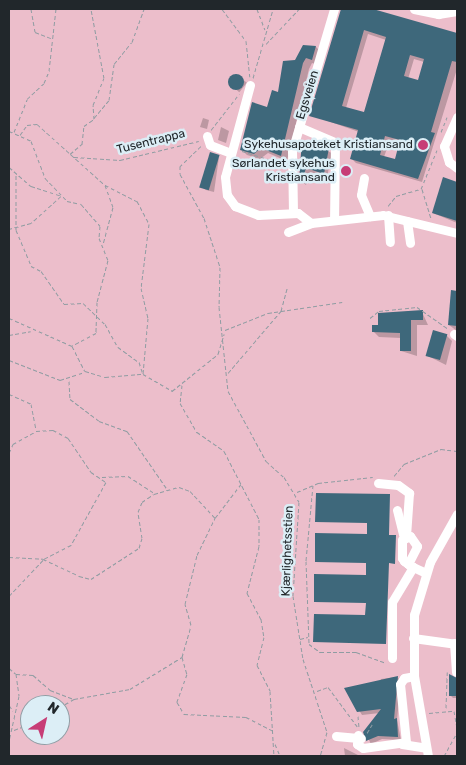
<!DOCTYPE html>
<html>
<head>
<meta charset="utf-8">
<style>
	body { margin:0 }
	#map { position:relative; width:466px; height:765px; overflow:hidden; background:#dceef6; font-family:Rubik,sans-serif }
	div>[style] { position:absolute }
	[style*='--x'] { left:calc(var(--x)*1px); top:calc(var(--y)*1px); width:calc(var(--w)*1px); rotate:calc(var(--a)*1deg) }
	.green>* { inset:0; background:#ecbecb }
	.shadow>* { inset:0; background:#0003; transform-origin:0 0 }
	.building>* { inset:0; background:#3e687b; transform-origin:0 0 }
	.round { border-radius:50% }
	.path>* { height:1px; margin-top:-0.5px; transform-origin:0; background:repeating-linear-gradient(90deg,#8f9ca2 0 4px,transparent 0 6.5px) }
	.minor>* { height:9px; margin:-4.5px; padding:0 4.5px; transform-origin:4.5px; border-radius:4.5px; background:#fff }
	.dots>* { width:14px; height:14px; translate:-50% -50%; box-sizing:border-box; border:2px solid #dceef6; border-radius:50% }
	span { translate:-50% -50%; white-space:nowrap; text-align:center; line-height:1.15; -webkit-text-stroke:5px #dceef6; paint-order:stroke }
	.street-label { font-size:12px; color:#21272b }
	.poi-label { font-size:12px; color:#21272b }
	.right { translate:-100% -50%; text-align:right }
	.frame { position:absolute; inset:0; border:10px solid #21272b; pointer-events:none }
	.north { position:absolute; left:20px; top:695px; width:50px; height:50px; box-sizing:border-box; background:#dceef6; border:1px solid #919ea5; border-radius:50%; rotate:35deg; font-size:14px; font-weight:700; line-height:20px; text-align:center; color:#21272b }
	.north::after { content:''; display:block; margin:auto; width:18px; height:22px; background:#c73d76; clip-path:polygon(50% 0,100% 100%,50% 72%,0 100%) }
</style>
</head>
<body>
<div id="map">
	<div class="green">
		<i style="clip-path:polygon(evenodd,9px 9px,457px 9px,457px 756px,9px 756px,9px 9px,30px 705px,60px 705px,60px 735px,30px 735px,30px 705px)"></i>
	</div>
	<div class="shadow">
		<i style="clip-path:polygon(evenodd,342px 9px,366px 9px,457px 38px,457px 69px,422px 182px,356px 163px,351px 158px,359px 132px,311px 115px,342px 9px,368px 34px,386px 40px,364px 114px,346px 108px,368px 34px,342px 9px,414px 59px,424px 62px,419px 82px,408px 79px,414px 59px,342px 9px,390px 140px,400px 143px,395px 161px,384px 157px,390px 140px)"></i>
		<i style="clip-path:polygon(304px 47px,316px 47px,322px 53px,318px 65px,312px 63px,309px 69px,287px 161px,268px 153px,260px 159px,247px 155px,241px 149px,279px 94px)"></i>
		<i style="left:236px;top:74px;width:14px;height:12px;rotate:39deg"></i>
		<i style="clip-path:polygon(203px 118px,209px 120px,207px 129px,200px 127px)"></i>
		<i style="clip-path:polygon(221px 127px,229px 131px,226px 143px,218px 140px)"></i>
		<i style="clip-path:polygon(303px 142px,332px 153px,327px 177px,310px 172px,306px 185px,300px 180px)"></i>
		<i style="clip-path:polygon(219px 157px,214px 192px,206px 190px,203px 188px)"></i>
		<i style="clip-path:polygon(443px 179px,457px 183px,457px 223px,433px 213px)"></i>
		<i style="clip-path:polygon(452px 292px,457px 292px,457px 331px,449px 325px)"></i>
		<i style="clip-path:polygon(422px 312px,428px 325px,417px 325px,417px 356px,401px 351px,401px 338px,379px 337px,373px 331px)"></i>
		<i style="clip-path:polygon(446px 335px,452px 341px,446px 365px,428px 356px)"></i>
		<i style="clip-path:polygon(397px 677px,401px 681px,397px 720px,401px 740px,382px 739px,371px 744px,365px 732px,380px 713px,362px 715px,346px 689px,379px 685px,381px 679px)"></i>
		<i style="clip-path:polygon(456px 680px,457px 698px,453px 698px,450px 695px)"></i>
		<i style="clip-path:polygon(344px 748px,358px 755px,381px 756px,345px 756px)"></i>
	</div>
	<div class="building">
		<i style="clip-path:polygon(evenodd,341px 9px,373px 9px,457px 33px,457px 62px,452px 61px,431px 132px,435px 133px,418px 179px,350px 159px,358px 130px,309px 116px,341px 9px,364px 30px,386px 37px,364px 112px,342px 106px,364px 30px,341px 9px,410px 55px,424px 59px,418px 80px,404px 76px,410px 55px,341px 9px,385px 136px,400px 140px,395px 159px,380px 155px,385px 136px)"></i>
		<i style="clip-path:polygon(303px 45px,316px 46px,312px 60px,306px 58px,303px 63px,281px 156px,261px 148px,254px 154px,240px 150px,252px 102px,267px 107px,272px 90px,278px 92px,283px 61px,295px 60px)"></i>
		<i class="round" style="left:228px;top:74px;width:16px;height:16px"></i>
		<i style="clip-path:polygon(302px 140px,329px 148px,324px 174px,306px 168px,302px 181px,299px 180px)"></i>
		<i style="left:210px;top:152px;width:10px;height:37px;rotate:17deg"></i>
		<i style="clip-path:polygon(443px 177px,457px 182px,457px 221px,432px 213px)"></i>
		<i style="clip-path:polygon(451px 290px,457px 291px,457px 326px,448px 325px)"></i>
		<i style="clip-path:polygon(423px 310px,423px 320px,411px 320px,411px 351px,400px 351px,400px 333px,372px 332px,372px 325px,378px 325px,378px 313px)"></i>
		<i style="left:433px;top:330px;width:15px;height:27px;rotate:16deg"></i>
		<i style="clip-path:polygon(316px 493px,390px 494px,389px 535px,396px 535px,395px 564px,389px 563px,386px 644px,313px 642px,314px 614px,365px 615px,366px 603px,314px 602px,314px 574px,366px 575px,366px 563px,315px 562px,315px 533px,367px 534px,367px 523px,315px 522px)"></i>
		<i style="clip-path:polygon(449px 674px,457px 678px,457px 696px,449px 696px)"></i>
		<i style="clip-path:polygon(398px 676px,394px 719px,397px 718px,398px 737px,378px 736px,366px 741px,363px 732px,381px 709px,357px 712px,344px 688px)"></i>
	</div>
	<div class="path">
		<i style="--x:31;--y:9;--w:23;--a:80"></i>
		<i style="--x:35;--y:32;--w:17;--a:21"></i>
		<i style="--x:222;--y:9;--w:40;--a:53"></i>
		<i style="--x:246;--y:41;--w:36;--a:84"></i>
		<i style="--x:257;--y:9;--w:22;--a:69"></i>
		<i style="--x:266;--y:44;--w:48;--a:-46.7"></i>
		<i style="--x:253;--y:78;--w:72;--a:-73.8"></i>
		<i style="--x:94;--y:118;--w:23;--a:-50"></i>
		<i style="--x:109;--y:100;--w:36;--a:-82"></i>
		<i style="--x:114;--y:64;--w:28;--a:-51"></i>
		<i style="--x:132;--y:42;--w:35;--a:-70"></i>
		<i style="--x:211;--y:130;--w:46;--a:-52.1"></i>
		<i style="--x:9;--y:131;--w:24;--a:24"></i>
		<i style="--x:31;--y:141;--w:40;--a:69"></i>
		<i style="--x:45;--y:178;--w:32;--a:46"></i>
		<i style="--x:67;--y:201;--w:14;--a:12"></i>
		<i style="--x:81;--y:204;--w:29;--a:49"></i>
		<i style="--x:100;--y:226;--w:12;--a:95"></i>
		<i style="--x:99;--y:238;--w:24;--a:68"></i>
		<i style="--x:108;--y:260;--w:43;--a:104.7"></i>
		<i style="--x:97;--y:302;--w:31;--a:92"></i>
		<i style="--x:96;--y:333;--w:27;--a:152"></i>
		<i style="--x:14;--y:132;--w:35;--a:-68"></i>
		<i style="--x:27;--y:99;--w:23;--a:-43"></i>
		<i style="--x:44;--y:83;--w:13;--a:-67"></i>
		<i style="--x:49;--y:71;--w:62;--a:-83.6"></i>
		<i style="--x:441;--y:132;--w:16;--a:-68"></i>
		<i style="--x:20;--y:135;--w:12;--a:-55"></i>
		<i style="--x:27;--y:125;--w:10;--a:-6"></i>
		<i style="--x:37;--y:124;--w:91;--a:41.9"></i>
		<i style="--x:105;--y:185;--w:23;--a:70"></i>
		<i style="--x:113;--y:207;--w:38;--a:105"></i>
		<i style="--x:201;--y:146;--w:29;--a:136"></i>
		<i style="--x:180;--y:166;--w:8;--a:90"></i>
		<i style="--x:180;--y:174;--w:50;--a:61.4"></i>
		<i style="--x:204;--y:218;--w:52;--a:71.9"></i>
		<i style="--x:220;--y:267;--w:40;--a:91.4"></i>
		<i style="--x:219;--y:307;--w:84;--a:83.9"></i>
		<i style="--x:228;--y:391;--w:80;--a:61.5"></i>
		<i style="--x:266;--y:461;--w:24;--a:42"></i>
		<i style="--x:284;--y:477;--w:29;--a:59"></i>
		<i style="--x:299;--y:502;--w:94;--a:93.7"></i>
		<i style="--x:293;--y:596;--w:64;--a:81"></i>
		<i style="--x:303;--y:659;--w:77;--a:71.8"></i>
		<i style="--x:327;--y:732;--w:25;--a:106"></i>
		<i style="--x:242;--y:151;--w:44;--a:17.2"></i>
		<i style="--x:70;--y:154;--w:16;--a:-40"></i>
		<i style="--x:82;--y:144;--w:18;--a:-84"></i>
		<i style="--x:84;--y:126;--w:12;--a:-35"></i>
		<i style="--x:94;--y:119;--w:14;--a:-94"></i>
		<i style="--x:93;--y:105;--w:29;--a:-68"></i>
		<i style="--x:104;--y:78;--w:70;--a:-100.7"></i>
		<i style="--x:74;--y:157;--w:46;--a:3.7"></i>
		<i style="--x:120;--y:160;--w:81;--a:-13.5"></i>
		<i style="--x:9;--y:167;--w:29;--a:41"></i>
		<i style="--x:31;--y:186;--w:32;--a:18"></i>
		<i style="--x:61;--y:196;--w:40;--a:138"></i>
		<i style="--x:31;--y:223;--w:23;--a:165"></i>
		<i style="--x:16;--y:175;--w:55;--a:90"></i>
		<i style="--x:16;--y:230;--w:39;--a:67"></i>
		<i style="--x:31;--y:266;--w:11;--a:27"></i>
		<i style="--x:41;--y:271;--w:40;--a:55.1"></i>
		<i style="--x:64;--y:304;--w:19;--a:-3"></i>
		<i style="--x:83;--y:303;--w:30;--a:44"></i>
		<i style="--x:105;--y:324;--w:26;--a:61"></i>
		<i style="--x:118;--y:347;--w:26;--a:36"></i>
		<i style="--x:139;--y:362;--w:13;--a:72"></i>
		<i style="--x:105;--y:185;--w:36;--a:27"></i>
		<i style="--x:137;--y:201;--w:26;--a:62"></i>
		<i style="--x:149;--y:224;--w:64;--a:97.1"></i>
		<i style="--x:141;--y:288;--w:31;--a:77"></i>
		<i style="--x:148;--y:318;--w:56;--a:95.1"></i>
		<i style="--x:422;--y:189;--w:31;--a:73"></i>
		<i style="--x:388;--y:206;--w:13;--a:-51"></i>
		<i style="--x:396;--y:196;--w:26;--a:-16"></i>
		<i style="--x:421;--y:189;--w:42;--a:-67.7"></i>
		<i style="--x:9;--y:318;--w:69;--a:24"></i>
		<i style="--x:72;--y:346;--w:28;--a:63"></i>
		<i style="--x:85;--y:371;--w:21;--a:17"></i>
		<i style="--x:105;--y:377;--w:38;--a:-5"></i>
		<i style="--x:143;--y:374;--w:34;--a:30"></i>
		<i style="--x:172;--y:391;--w:59;--a:-38.8"></i>
		<i style="--x:218;--y:354;--w:21;--a:-73"></i>
		<i style="--x:370;--y:318;--w:11;--a:-38"></i>
		<i style="--x:379;--y:311;--w:38;--a:-6"></i>
		<i style="--x:417;--y:307;--w:39;--a:35"></i>
		<i style="--x:225;--y:330;--w:46;--a:-21.6"></i>
		<i style="--x:268;--y:313;--w:75;--a:-8.5"></i>
		<i style="--x:9;--y:335;--w:22;--a:-10"></i>
		<i style="--x:9;--y:360;--w:55;--a:21.4"></i>
		<i style="--x:60;--y:380;--w:26;--a:-18"></i>
		<i style="--x:228;--y:373;--w:82;--a:-49.5"></i>
		<i style="--x:281;--y:311;--w:24;--a:-75"></i>
		<i style="--x:69;--y:381;--w:18;--a:87"></i>
		<i style="--x:70;--y:399;--w:36;--a:37"></i>
		<i style="--x:99;--y:421;--w:30;--a:20"></i>
		<i style="--x:127;--y:431;--w:70;--a:55.4"></i>
		<i style="--x:182;--y:385;--w:18;--a:96"></i>
		<i style="--x:180;--y:403;--w:34;--a:60"></i>
		<i style="--x:197;--y:432;--w:33;--a:35"></i>
		<i style="--x:224;--y:451;--w:76;--a:62.8"></i>
		<i style="--x:259;--y:519;--w:27;--a:90"></i>
		<i style="--x:259;--y:546;--w:49;--a:104.3"></i>
		<i style="--x:247;--y:593;--w:30;--a:62"></i>
		<i style="--x:261;--y:619;--w:18;--a:81"></i>
		<i style="--x:264;--y:637;--w:29;--a:104"></i>
		<i style="--x:257;--y:665;--w:29;--a:63"></i>
		<i style="--x:270;--y:691;--w:65;--a:86.5"></i>
		<i style="--x:9;--y:394;--w:24;--a:24"></i>
		<i style="--x:31;--y:404;--w:26;--a:79"></i>
		<i style="--x:9;--y:453;--w:10;--a:-66"></i>
		<i style="--x:13;--y:444;--w:26;--a:-29"></i>
		<i style="--x:36;--y:431;--w:17;--a:-3"></i>
		<i style="--x:53;--y:430;--w:17;--a:28"></i>
		<i style="--x:68;--y:438;--w:41;--a:55.9"></i>
		<i style="--x:91;--y:472;--w:18;--a:34"></i>
		<i style="--x:106;--y:482;--w:72;--a:119.1"></i>
		<i style="--x:71;--y:545;--w:31;--a:153"></i>
		<i style="--x:43;--y:559;--w:40;--a:25"></i>
		<i style="--x:79;--y:576;--w:12;--a:14"></i>
		<i style="--x:91;--y:579;--w:57;--a:-32.9"></i>
		<i style="--x:139;--y:548;--w:10;--a:-73"></i>
		<i style="--x:142;--y:538;--w:26;--a:-99"></i>
		<i style="--x:138;--y:512;--w:11;--a:-68"></i>
		<i style="--x:142;--y:502;--w:14;--a:-34"></i>
		<i style="--x:154;--y:494;--w:26;--a:-16"></i>
		<i style="--x:179;--y:487;--w:12;--a:20"></i>
		<i style="--x:190;--y:491;--w:37;--a:47"></i>
		<i style="--x:394;--y:476;--w:16;--a:-50"></i>
		<i style="--x:404;--y:464;--w:40;--a:-22"></i>
		<i style="--x:441;--y:449;--w:16;--a:7"></i>
		<i style="--x:102;--y:477;--w:26;--a:-2"></i>
		<i style="--x:128;--y:476;--w:31;--a:33"></i>
		<i style="--x:313;--y:485;--w:76;--a:95.3"></i>
		<i style="--x:306;--y:561;--w:83;--a:87.9"></i>
		<i style="--x:309;--y:644;--w:14;--a:36"></i>
		<i style="--x:320;--y:652;--w:36;--a:0"></i>
		<i style="--x:356;--y:652;--w:30;--a:20"></i>
		<i style="--x:297;--y:492;--w:23;--a:-23"></i>
		<i style="--x:318;--y:483;--w:55;--a:-6.2"></i>
		<i style="--x:9;--y:557;--w:34;--a:3"></i>
		<i style="--x:9;--y:596;--w:50;--a:-46.6"></i>
		<i style="--x:300;--y:639;--w:8;--a:-14"></i>
		<i style="--x:182;--y:657;--w:18;--a:74"></i>
		<i style="--x:187;--y:674;--w:30;--a:110"></i>
		<i style="--x:177;--y:702;--w:14;--a:60"></i>
		<i style="--x:184;--y:714;--w:62;--a:2.8"></i>
		<i style="--x:246;--y:717;--w:31;--a:27"></i>
		<i style="--x:9;--y:668;--w:9;--a:41"></i>
		<i style="--x:16;--y:674;--w:22;--a:82"></i>
		<i style="--x:19;--y:696;--w:46;--a:102.5"></i>
		<i style="--x:16;--y:674;--w:17;--a:3"></i>
		<i style="--x:33;--y:675;--w:23;--a:41"></i>
		<i style="--x:50;--y:690;--w:26;--a:21"></i>
		<i style="--x:74;--y:699;--w:16;--a:150"></i>
		<i style="--x:317;--y:691;--w:12;--a:-20"></i>
		<i style="--x:328;--y:687;--w:49;--a:53.4"></i>
		<i style="--x:74;--y:699;--w:57;--a:-10.1"></i>
		<i style="--x:130;--y:689;--w:61;--a:-31.6"></i>
		<i style="--x:182;--y:657;--w:33;--a:-74"></i>
		<i style="--x:191;--y:625;--w:22;--a:-106"></i>
		<i style="--x:185;--y:604;--w:50;--a:-76.2"></i>
		<i style="--x:197;--y:555;--w:41;--a:-64.1"></i>
		<i style="--x:215;--y:518;--w:43;--a:-52.6"></i>
		<i style="--x:9;--y:705;--w:7;--a:56"></i>
		<i style="--x:446;--y:708;--w:36;--a:-88"></i>
		<i style="--x:429;--y:713;--w:25;--a:-5"></i>
		<i style="--x:454;--y:711;--w:17;--a:80"></i>
		<i style="--x:358;--y:716;--w:11;--a:85"></i>
		<i style="--x:14;--y:730;--w:17;--a:-21"></i>
		<i style="--x:367;--y:733;--w:12;--a:-59"></i>
		<i style="--x:275;--y:744;--w:13;--a:67"></i>
		<i style="--x:444;--y:756;--w:26;--a:-61"></i>
	</div>
	<div class="minor">
		<i style="--x:414;--y:9;--w:25;--a:12"></i>
		<i style="--x:438;--y:14;--w:19;--a:-9"></i>
		<i style="--x:250;--y:85;--w:95;--a:105.2"></i>
		<i style="--x:225;--y:177;--w:18;--a:84"></i>
		<i style="--x:227;--y:195;--w:14;--a:54"></i>
		<i style="--x:235;--y:206;--w:25;--a:21"></i>
		<i style="--x:258;--y:215;--w:40;--a:-2.9"></i>
		<i style="--x:298;--y:213;--w:16;--a:38"></i>
		<i style="--x:311;--y:223;--w:72;--a:-6.3"></i>
		<i style="--x:383;--y:215;--w:76;--a:13.7"></i>
		<i style="--x:457;--y:117;--w:32;--a:114"></i>
		<i style="--x:444;--y:146;--w:17;--a:73"></i>
		<i style="--x:449;--y:162;--w:10;--a:37"></i>
		<i style="--x:299;--y:127;--w:39;--a:23"></i>
		<i style="--x:335;--y:142;--w:78;--a:90.7"></i>
		<i style="--x:207;--y:136;--w:9;--a:72"></i>
		<i style="--x:210;--y:145;--w:22;--a:21"></i>
		<i style="--x:364;--y:178;--w:17;--a:100"></i>
		<i style="--x:361;--y:195;--w:23;--a:67"></i>
		<i style="--x:293;--y:213;--w:62;--a:-90.9"></i>
		<i style="--x:292;--y:151;--w:148;--a:-73.5"></i>
		<i style="--x:388;--y:215;--w:27;--a:86"></i>
		<i style="--x:407;--y:221;--w:22;--a:82"></i>
		<i style="--x:288;--y:232;--w:25;--a:-21"></i>
		<i style="--x:454;--y:334;--w:4;--a:34"></i>
		<i style="--x:378;--y:483;--w:20;--a:6"></i>
		<i style="--x:398;--y:485;--w:14;--a:36"></i>
		<i style="--x:409;--y:493;--w:43;--a:94"></i>
		<i style="--x:397;--y:510;--w:29;--a:76"></i>
		<i style="--x:408;--y:564;--w:20;--a:-63"></i>
		<i style="--x:417;--y:546;--w:12;--a:-125"></i>
		<i style="--x:410;--y:536;--w:9;--a:153"></i>
		<i style="--x:402;--y:540;--w:18;--a:90"></i>
		<i style="--x:402;--y:558;--w:4;--a:56"></i>
		<i style="--x:404;--y:561;--w:5;--a:37"></i>
		<i style="--x:408;--y:564;--w:6;--a:31"></i>
		<i style="--x:413;--y:567;--w:14;--a:25"></i>
		<i style="--x:413;--y:638;--w:44;--a:7.8"></i>
		<i style="--x:454;--y:643;--w:29;--a:86"></i>
		<i style="--x:392;--y:658;--w:56;--a:-90"></i>
		<i style="--x:392;--y:602;--w:41;--a:-59"></i>
		<i style="--x:358;--y:735;--w:9;--a:96"></i>
		<i style="--x:357;--y:744;--w:7;--a:34"></i>
		<i style="--x:363;--y:748;--w:43;--a:-7.9"></i>
		<i style="--x:406;--y:742;--w:58;--a:-95.9"></i>
		<i style="--x:400;--y:684;--w:7;--a:-56"></i>
		<i style="--x:404;--y:678;--w:10;--a:-11"></i>
		<i style="--x:336;--y:736;--w:25;--a:5"></i>
		<i style="--x:402;--y:744;--w:24;--a:9"></i>
		<i style="--x:428;--y:756;--w:81;--a:-99.9"></i>
		<i style="--x:414;--y:676;--w:61;--a:-90"></i>
		<i style="--x:414;--y:615;--w:55;--a:-73.2"></i>
		<i style="--x:430;--y:562;--w:55;--a:-60.6"></i>
	</div>
	<div class="dots">
		<i style="left:423px;top:145px;background:#c73d76"></i>
		<i style="left:346px;top:171px;background:#c73d76"></i>
	</div>
	<div class="street-label">
		<span style="left:308px;top:95px;rotate:-73deg">Egsveien</span>
		<span style="left:151px;top:142px;rotate:-14deg">Tusentrappa</span>
		<span style="left:288px;top:551px;rotate:-88deg">Kjærlighetsstien</span>
	</div>
	<div class="poi-label">
		<span class="right" style="left:413px;top:145px">Sykehusapoteket Kristiansand</span>
		<span class="right" style="left:335px;top:171px">Sørlandet sykehus<br>Kristiansand</span>
	</div>
	<div class="frame"></div>
	<div class="north">N</div>
</div>
</body>
</html>
